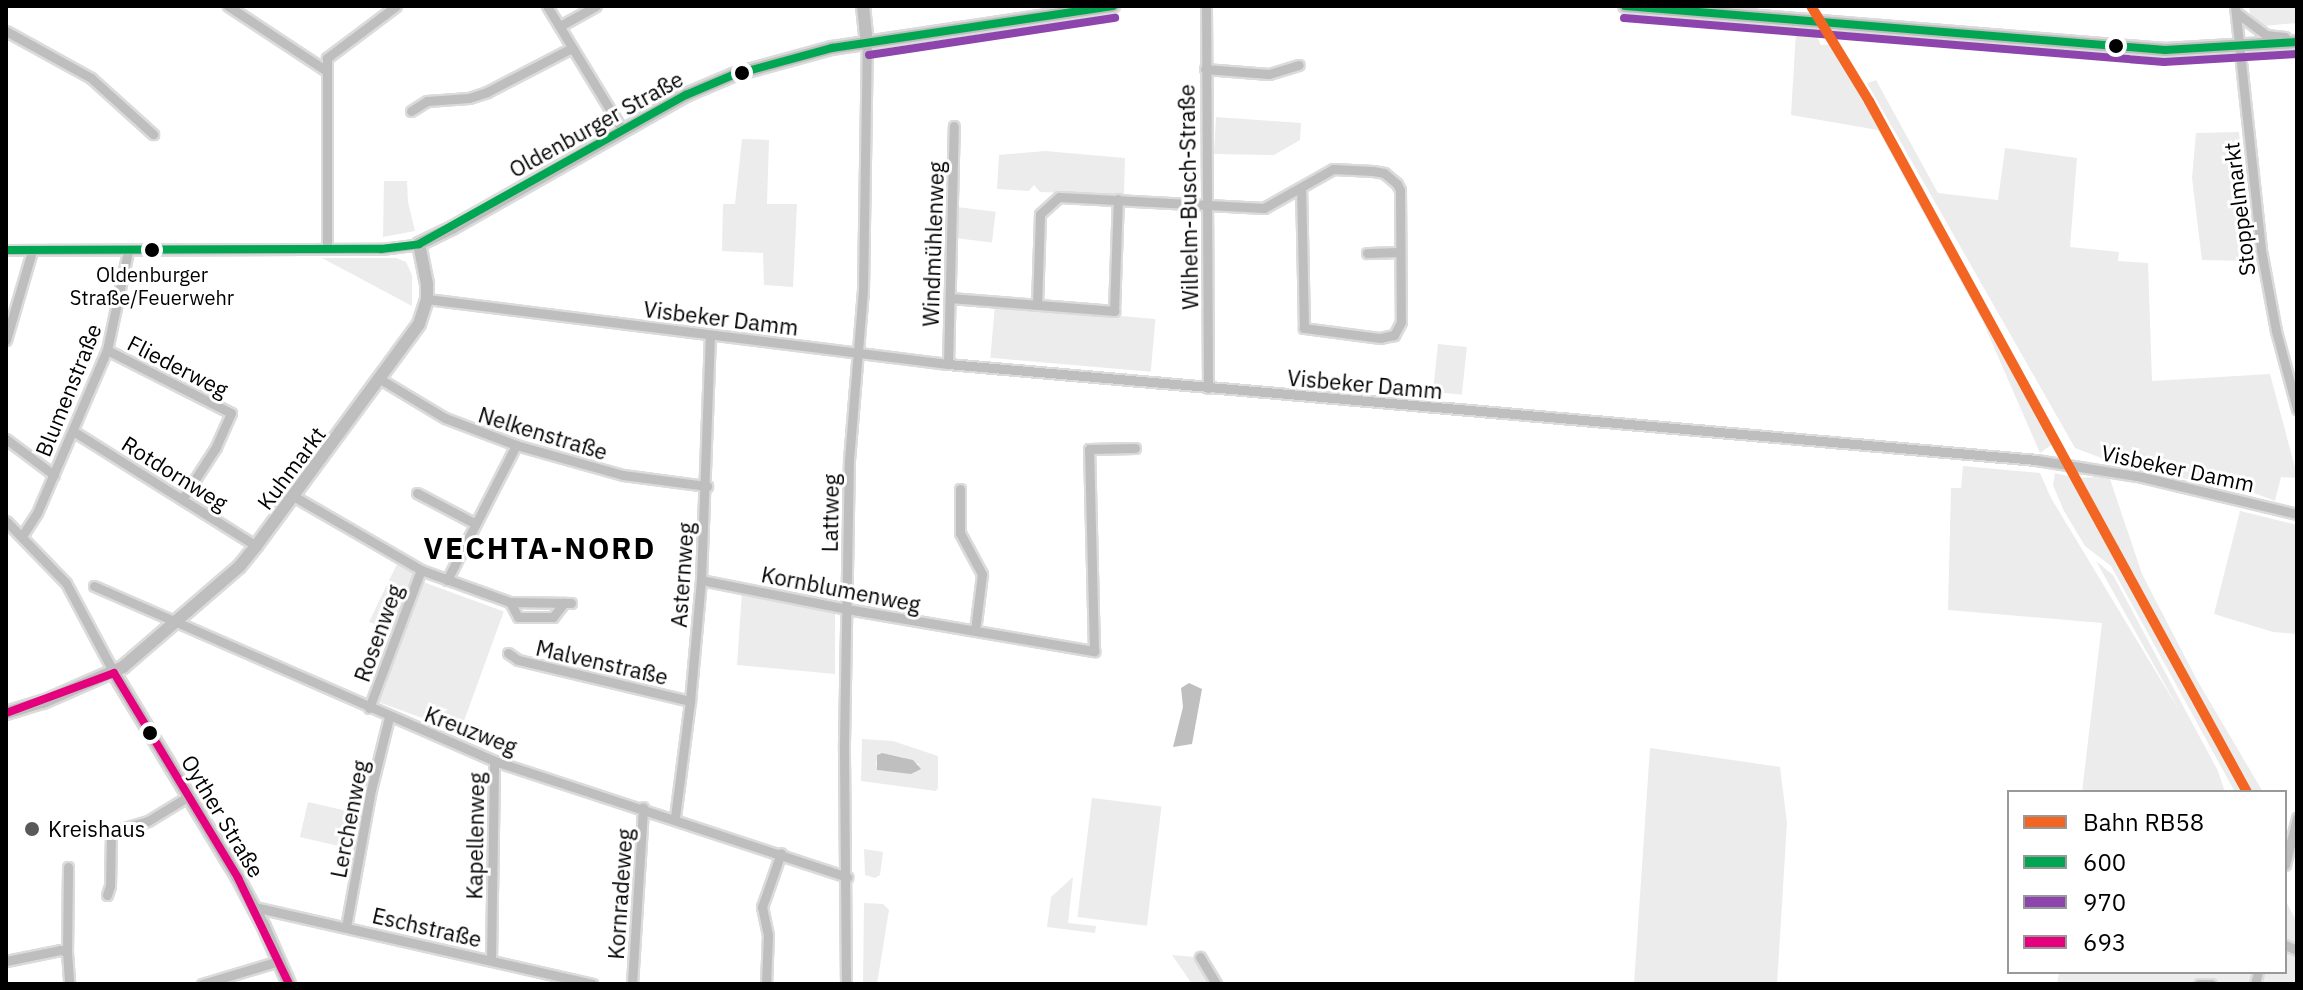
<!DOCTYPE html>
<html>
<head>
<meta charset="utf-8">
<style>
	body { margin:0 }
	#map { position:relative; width:2303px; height:990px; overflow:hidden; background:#fff; font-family:"IBM Plex Sans",sans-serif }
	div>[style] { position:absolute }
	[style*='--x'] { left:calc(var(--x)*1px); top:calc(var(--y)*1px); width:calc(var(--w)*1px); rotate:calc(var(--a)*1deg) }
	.green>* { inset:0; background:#ececec; transform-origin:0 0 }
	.water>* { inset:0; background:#bfbfbf }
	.roads { filter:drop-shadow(2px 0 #dbdbdb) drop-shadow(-2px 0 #dbdbdb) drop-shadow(0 2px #dbdbdb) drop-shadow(0 -2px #dbdbdb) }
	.minor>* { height:9px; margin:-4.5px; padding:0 4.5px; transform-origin:4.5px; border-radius:4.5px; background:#bebebe }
	.major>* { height:12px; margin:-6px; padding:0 6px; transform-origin:6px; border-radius:6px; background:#bebebe }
	.bus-1>* { height:8px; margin:-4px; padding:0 4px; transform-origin:4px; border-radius:4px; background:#00a651 }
	.bus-2>* { height:8px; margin:-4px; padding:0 4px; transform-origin:4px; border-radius:4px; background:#8e44ad }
	.bus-3>* { height:8px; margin:-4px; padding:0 4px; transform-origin:4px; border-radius:4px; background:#e5007d }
	.rail-1>* { height:10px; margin:-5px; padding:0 5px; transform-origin:5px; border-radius:5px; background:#f26522 }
	.dots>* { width:22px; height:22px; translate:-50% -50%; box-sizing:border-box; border:4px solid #fff; border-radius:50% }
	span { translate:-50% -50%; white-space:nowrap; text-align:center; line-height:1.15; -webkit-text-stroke:6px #fff; paint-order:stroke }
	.bus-label { font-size:20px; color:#000 }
	.street-label { font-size:22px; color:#000 }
	.poi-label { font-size:22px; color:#000 }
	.left { translate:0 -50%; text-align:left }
	.district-label { font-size:30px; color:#000; font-weight:700; letter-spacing:2px }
	.frame { position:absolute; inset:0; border:8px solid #000; pointer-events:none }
	.legend { position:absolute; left:2007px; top:790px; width:280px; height:184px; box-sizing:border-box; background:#fff; border:2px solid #999; margin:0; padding:10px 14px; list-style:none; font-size:24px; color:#000 }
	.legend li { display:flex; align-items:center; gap:16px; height:40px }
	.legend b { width:40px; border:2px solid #999 }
</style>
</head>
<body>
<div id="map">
	<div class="green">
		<i style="clip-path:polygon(2249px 6px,2297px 6px,2297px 23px,2264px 26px,2251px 19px)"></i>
		<i style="clip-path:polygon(1796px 32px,1816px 35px,1821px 45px,1833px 44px,2054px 443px,2040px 453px,1983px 322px,1878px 130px,1791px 115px)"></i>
		<i style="clip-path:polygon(1876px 80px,1938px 193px,1998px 200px,2005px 148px,2077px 158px,2070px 247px,2119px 252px,2118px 261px,2148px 263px,2152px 381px,2270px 374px,2297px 475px,2297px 478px,2281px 477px,2275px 501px,2228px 483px,2204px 483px,2112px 462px,2075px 448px,1867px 83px)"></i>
		<i style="clip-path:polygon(1216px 117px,1301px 123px,1300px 140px,1274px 155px,1214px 154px)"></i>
		<i style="clip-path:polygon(2239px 132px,2252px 261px,2202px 260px,2192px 178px,2196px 133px)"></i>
		<i style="clip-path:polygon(742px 139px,769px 140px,767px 204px,797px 204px,793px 287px,764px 285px,763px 253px,722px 251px,723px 204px,735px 204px)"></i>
		<i style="clip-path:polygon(1045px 151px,1125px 158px,1124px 195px,1040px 192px,1034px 185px,1029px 191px,997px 189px,999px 155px)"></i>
		<i style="clip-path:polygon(384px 181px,407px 181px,408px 202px,415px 231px,383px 237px)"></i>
		<i style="left:957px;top:207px;width:39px;height:31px;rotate:7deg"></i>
		<i style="clip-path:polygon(322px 258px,396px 258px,406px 262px,412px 275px,412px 306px)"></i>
		<i style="left:995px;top:305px;width:161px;height:53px;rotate:5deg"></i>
		<i style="left:1438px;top:344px;width:29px;height:48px;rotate:6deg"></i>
		<i style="clip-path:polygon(1963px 466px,2040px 473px,2051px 498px,2179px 710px,2096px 561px,2113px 575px,2218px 771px,2225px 792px,2082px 792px,2102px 623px,1948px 610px,1951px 488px,1961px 488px)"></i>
		<i style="clip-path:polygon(2055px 473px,2072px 477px,2244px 792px,2235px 792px,2111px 566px,2085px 546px,2064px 511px,2053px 485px)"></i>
		<i style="clip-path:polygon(2095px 477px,2110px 479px,2142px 574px,2197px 680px,2263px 792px,2250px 792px,2078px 478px)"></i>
		<i style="clip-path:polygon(2240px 511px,2297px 525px,2297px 634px,2273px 632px,2214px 614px)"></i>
		<i style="clip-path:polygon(397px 564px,415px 573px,393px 631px,369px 622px)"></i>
		<i style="left:423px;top:582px;width:86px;height:128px;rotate:20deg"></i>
		<i style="clip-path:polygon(742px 592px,835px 610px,835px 674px,737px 665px)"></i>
		<i style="clip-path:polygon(evenodd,862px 739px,893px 741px,938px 756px,938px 788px,936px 791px,861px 781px,862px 739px,879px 753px,902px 757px,920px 765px,880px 771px,876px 764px,879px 753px)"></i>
		<i style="clip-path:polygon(1650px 748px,1780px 767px,1787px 823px,1777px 984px,1634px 984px)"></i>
		<i style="left:1092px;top:798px;width:70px;height:120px;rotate:7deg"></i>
		<i style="left:308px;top:802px;width:57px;height:36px;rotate:13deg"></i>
		<i style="clip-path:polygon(864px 849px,883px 852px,880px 875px,875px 878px,865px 875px)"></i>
		<i style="clip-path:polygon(1073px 877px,1068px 923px,1096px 926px,1095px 933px,1047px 927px,1051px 897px)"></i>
		<i style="clip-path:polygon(2285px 900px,2297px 922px,2297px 984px,2057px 984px,2059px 972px,2285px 972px)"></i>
		<i style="clip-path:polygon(864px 903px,883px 904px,889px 910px,877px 984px,863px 984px)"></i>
		<i style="clip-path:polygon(1172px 955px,1196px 957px,1211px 984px,1192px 984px)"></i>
	</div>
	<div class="water">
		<i style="clip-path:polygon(1189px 683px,1202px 689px,1192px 744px,1173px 747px,1183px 707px,1181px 688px)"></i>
		<i style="clip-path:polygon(882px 753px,913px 760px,921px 769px,911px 774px,877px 770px,877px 755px)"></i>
	</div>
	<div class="roads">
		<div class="minor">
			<i style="--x:228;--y:6;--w:116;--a:33.4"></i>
			<i style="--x:547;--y:6;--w:146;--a:58.7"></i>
			<i style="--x:1206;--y:6;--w:382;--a:89.7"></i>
			<i style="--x:2235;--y:6;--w:245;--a:83.9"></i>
			<i style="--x:2261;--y:250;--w:82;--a:79.5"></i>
			<i style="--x:2276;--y:331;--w:81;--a:74.9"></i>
			<i style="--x:2237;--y:13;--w:36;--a:37"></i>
			<i style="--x:2266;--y:35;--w:19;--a:6"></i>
			<i style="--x:560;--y:26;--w:41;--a:-29.1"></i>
			<i style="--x:6;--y:31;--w:97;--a:28.9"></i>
			<i style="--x:91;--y:78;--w:84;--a:42.1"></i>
			<i style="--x:1205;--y:69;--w:64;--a:4.5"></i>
			<i style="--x:1269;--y:74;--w:31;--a:-17"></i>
			<i style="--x:411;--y:111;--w:19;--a:-32"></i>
			<i style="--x:427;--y:101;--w:42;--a:-4.1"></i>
			<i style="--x:469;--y:98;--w:19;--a:-18"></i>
			<i style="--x:487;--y:92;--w:96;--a:-27.4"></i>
			<i style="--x:327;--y:249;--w:191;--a:-90"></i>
			<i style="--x:327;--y:58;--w:86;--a:-37"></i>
			<i style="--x:6;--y:250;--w:375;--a:-0.2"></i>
			<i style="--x:381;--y:249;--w:38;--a:-7"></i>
			<i style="--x:1367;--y:253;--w:33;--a:-2"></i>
			<i style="--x:950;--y:298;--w:165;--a:4.5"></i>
			<i style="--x:1114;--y:311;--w:112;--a:-88"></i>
			<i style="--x:427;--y:299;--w:525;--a:7.11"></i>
			<i style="--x:948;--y:364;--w:1092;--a:5.04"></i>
			<i style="--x:2036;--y:460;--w:107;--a:9.1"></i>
			<i style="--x:2142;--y:477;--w:159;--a:13.4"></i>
			<i style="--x:1037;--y:305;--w:91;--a:-88.1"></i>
			<i style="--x:1040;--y:214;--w:25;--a:-42"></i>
			<i style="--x:1059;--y:197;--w:205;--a:3.1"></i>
			<i style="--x:1264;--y:208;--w:79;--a:-29.5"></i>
			<i style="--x:1333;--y:169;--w:40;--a:2.9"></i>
			<i style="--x:1373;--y:171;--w:11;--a:10"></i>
			<i style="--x:1384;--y:173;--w:17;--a:40"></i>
			<i style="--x:1397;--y:184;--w:7;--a:63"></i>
			<i style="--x:1400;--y:190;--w:132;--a:89.6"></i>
			<i style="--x:1401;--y:322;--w:15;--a:118"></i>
			<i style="--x:1394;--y:335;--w:14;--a:168"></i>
			<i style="--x:1380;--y:338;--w:77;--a:-172.5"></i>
			<i style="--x:1304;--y:328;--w:140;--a:-91.2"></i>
			<i style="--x:6;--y:340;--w:93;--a:-73.7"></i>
			<i style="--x:107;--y:350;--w:139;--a:26.9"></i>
			<i style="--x:231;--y:413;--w:37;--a:114"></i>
			<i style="--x:216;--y:447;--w:61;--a:122.9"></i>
			<i style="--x:948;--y:364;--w:238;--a:-88.6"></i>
			<i style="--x:380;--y:379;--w:76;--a:31"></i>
			<i style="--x:445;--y:418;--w:76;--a:20.8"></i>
			<i style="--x:516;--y:445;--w:111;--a:15.7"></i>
			<i style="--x:623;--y:475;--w:85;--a:7.5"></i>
			<i style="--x:73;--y:431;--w:216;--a:32.1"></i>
			<i style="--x:6;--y:439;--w:60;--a:36.9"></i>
			<i style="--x:960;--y:489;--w:44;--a:90"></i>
			<i style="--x:960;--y:533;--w:47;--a:61.8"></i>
			<i style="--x:982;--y:574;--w:57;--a:97"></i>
			<i style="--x:417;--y:493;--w:64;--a:27.8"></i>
			<i style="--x:295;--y:497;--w:146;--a:30.1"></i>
			<i style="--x:421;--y:570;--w:95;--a:19.8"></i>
			<i style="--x:510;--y:602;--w:61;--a:0.9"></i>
			<i style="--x:6;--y:521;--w:86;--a:45.9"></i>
			<i style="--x:66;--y:583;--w:102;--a:61.9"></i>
			<i style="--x:22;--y:536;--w:27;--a:-57"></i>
			<i style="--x:37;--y:513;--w:177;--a:-66.8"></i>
			<i style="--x:107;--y:350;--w:101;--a:-78"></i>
			<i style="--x:447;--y:580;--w:152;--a:-62.9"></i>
			<i style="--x:701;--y:580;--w:149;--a:11.2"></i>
			<i style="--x:847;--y:609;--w:251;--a:9.7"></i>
			<i style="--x:1094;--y:651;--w:202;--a:-91.4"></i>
			<i style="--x:1089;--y:449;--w:46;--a:-1.2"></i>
			<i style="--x:94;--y:586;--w:437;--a:23.6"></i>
			<i style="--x:494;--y:761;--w:372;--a:18.2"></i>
			<i style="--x:510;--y:602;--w:17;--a:62"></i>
			<i style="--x:518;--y:617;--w:35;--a:0"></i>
			<i style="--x:553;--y:617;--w:18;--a:-52"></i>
			<i style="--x:508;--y:653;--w:12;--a:35"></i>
			<i style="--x:518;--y:660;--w:177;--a:13.4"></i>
			<i style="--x:369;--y:708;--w:147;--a:-69.4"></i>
			<i style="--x:675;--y:817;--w:117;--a:-82.6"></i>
			<i style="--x:690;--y:701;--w:121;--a:-84.8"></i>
			<i style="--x:701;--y:580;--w:245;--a:-87.9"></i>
			<i style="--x:2285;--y:865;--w:49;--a:-75.7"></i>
			<i style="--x:107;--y:895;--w:9;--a:-72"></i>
			<i style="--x:110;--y:886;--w:51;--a:-88.9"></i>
			<i style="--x:111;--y:835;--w:8;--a:-40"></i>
			<i style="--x:117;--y:830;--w:32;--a:-16"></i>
			<i style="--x:148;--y:821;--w:48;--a:-31.4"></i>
			<i style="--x:254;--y:907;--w:347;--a:12.8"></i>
			<i style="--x:346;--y:927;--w:139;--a:-79.7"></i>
			<i style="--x:371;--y:790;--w:75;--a:-76.1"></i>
			<i style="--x:2285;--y:945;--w:13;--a:23"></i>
			<i style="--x:67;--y:952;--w:32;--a:86"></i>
			<i style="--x:1200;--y:957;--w:31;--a:59"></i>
			<i style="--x:491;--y:960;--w:199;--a:-89.1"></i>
			<i style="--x:6;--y:961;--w:55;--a:-11.5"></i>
			<i style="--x:60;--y:950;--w:7;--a:16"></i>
			<i style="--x:67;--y:952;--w:85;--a:-89.3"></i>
			<i style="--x:202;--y:984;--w:80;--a:-16.6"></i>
			<i style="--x:632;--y:984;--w:177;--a:-86.4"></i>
			<i style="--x:766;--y:984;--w:49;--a:-87.7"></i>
			<i style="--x:768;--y:935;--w:29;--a:-102"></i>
			<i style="--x:762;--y:907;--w:57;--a:-70.6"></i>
			<i style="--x:846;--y:984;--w:241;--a:-90.5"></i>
			<i style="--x:844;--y:743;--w:283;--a:-89"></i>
			<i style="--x:849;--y:460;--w:171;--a:-85.3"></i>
			<i style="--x:863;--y:290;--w:247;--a:-89.1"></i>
			<i style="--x:2199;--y:984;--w:12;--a:0"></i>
			<i style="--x:2255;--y:984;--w:12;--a:-76"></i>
		</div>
		<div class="major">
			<i style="--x:863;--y:6;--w:37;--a:84"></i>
			<i style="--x:1625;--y:6;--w:542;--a:4.66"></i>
			<i style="--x:2165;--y:50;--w:132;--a:-3.5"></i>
			<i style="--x:114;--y:673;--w:240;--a:58.8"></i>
			<i style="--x:238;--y:878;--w:55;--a:62"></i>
			<i style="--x:264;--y:927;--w:62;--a:66.3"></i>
			<i style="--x:6;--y:713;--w:39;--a:-17"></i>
			<i style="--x:43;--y:702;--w:87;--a:-23.6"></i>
			<i style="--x:123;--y:667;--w:153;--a:-40.8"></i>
			<i style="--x:239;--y:567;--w:27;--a:-51"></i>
			<i style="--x:256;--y:546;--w:275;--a:-53.7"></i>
			<i style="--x:419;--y:324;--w:26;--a:-72"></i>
			<i style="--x:427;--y:299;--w:15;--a:-90"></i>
			<i style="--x:427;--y:284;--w:41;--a:-101.3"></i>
			<i style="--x:419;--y:244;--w:37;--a:-26"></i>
			<i style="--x:452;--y:228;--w:269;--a:-29.6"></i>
			<i style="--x:686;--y:95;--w:51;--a:-23.1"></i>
			<i style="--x:733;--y:75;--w:103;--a:-15.3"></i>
			<i style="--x:832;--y:48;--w:284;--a:-8.5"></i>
		</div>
	</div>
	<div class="bus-1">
		<i style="--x:1625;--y:6;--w:542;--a:4.66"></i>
		<i style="--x:2165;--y:50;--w:132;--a:-3.5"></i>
		<i style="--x:6;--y:250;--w:375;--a:-0.2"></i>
		<i style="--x:381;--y:249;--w:38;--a:-7"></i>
		<i style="--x:419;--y:244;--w:306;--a:-29.2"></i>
		<i style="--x:686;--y:95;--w:51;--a:-23.1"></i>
		<i style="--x:733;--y:75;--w:103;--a:-15.3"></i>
		<i style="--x:832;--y:48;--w:284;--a:-8.5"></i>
	</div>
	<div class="bus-2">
		<i style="--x:1624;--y:18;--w:542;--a:4.66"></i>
		<i style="--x:2164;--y:62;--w:133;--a:-3.4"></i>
		<i style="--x:869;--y:55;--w:249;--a:-8.6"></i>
	</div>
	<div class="bus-3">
		<i style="--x:6;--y:713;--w:115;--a:-20.3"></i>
		<i style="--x:114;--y:673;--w:240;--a:58.8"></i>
		<i style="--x:238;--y:878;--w:118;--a:64.3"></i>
	</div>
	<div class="rail-1">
		<i style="--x:1811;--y:6;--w:111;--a:58.6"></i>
		<i style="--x:1869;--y:101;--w:788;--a:61.32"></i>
	</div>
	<div class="dots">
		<i style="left:2116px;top:46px;background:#000"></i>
		<i style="left:742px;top:73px;background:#000"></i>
		<i style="left:152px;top:250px;background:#000"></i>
		<i style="left:150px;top:733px;background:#000"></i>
		<i style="left:32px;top:829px;background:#595959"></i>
	</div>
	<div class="bus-label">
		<span style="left:152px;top:286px">Oldenburger<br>Straße/Feuerwehr</span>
	</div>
	<div class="street-label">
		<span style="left:596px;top:124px;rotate:-29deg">Oldenburger Straße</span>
		<span style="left:1188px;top:197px;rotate:-91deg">Wilhelm-Busch-Straße</span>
		<span style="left:2239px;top:209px;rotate:-97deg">Stoppelmarkt</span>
		<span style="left:933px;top:244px;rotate:-88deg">Windmühlenweg</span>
		<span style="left:721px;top:318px;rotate:7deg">Visbeker Damm</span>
		<span style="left:178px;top:366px;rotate:27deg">Fliederweg</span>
		<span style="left:1365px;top:384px;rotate:5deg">Visbeker Damm</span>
		<span style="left:68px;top:390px;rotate:-68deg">Blumenstraße</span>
		<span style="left:543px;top:433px;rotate:17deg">Nelkenstraße</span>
		<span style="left:291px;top:468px;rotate:-53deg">Kuhmarkt</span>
		<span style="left:2178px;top:468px;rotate:12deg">Visbeker Damm</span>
		<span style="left:175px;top:473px;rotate:32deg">Rotdornweg</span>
		<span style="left:830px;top:513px;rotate:-89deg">Lattweg</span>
		<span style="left:682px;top:575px;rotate:-86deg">Asternweg</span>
		<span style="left:841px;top:589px;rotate:11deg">Kornblumenweg</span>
		<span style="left:378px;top:633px;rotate:-70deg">Rosenweg</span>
		<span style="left:602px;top:662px;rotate:13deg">Malvenstraße</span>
		<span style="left:471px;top:730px;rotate:21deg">Kreuzweg</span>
		<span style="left:223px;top:816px;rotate:59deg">Oyther Straße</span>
		<span style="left:349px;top:819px;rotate:-79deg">Lerchenweg</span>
		<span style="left:475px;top:836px;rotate:-89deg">Kapellenweg</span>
		<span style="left:620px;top:894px;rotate:-86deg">Kornradeweg</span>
		<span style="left:427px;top:927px;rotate:13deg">Eschstraße</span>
	</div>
	<div class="poi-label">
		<span class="left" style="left:48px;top:829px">Kreishaus</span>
	</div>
	<div class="district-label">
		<span style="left:540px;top:548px">VECHTA-NORD</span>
	</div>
	<div class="frame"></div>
	<ul class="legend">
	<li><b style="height:10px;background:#f26522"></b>Bahn RB58</li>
	<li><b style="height:10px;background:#00a651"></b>600</li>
	<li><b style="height:10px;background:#8e44ad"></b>970</li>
	<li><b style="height:10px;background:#e5007d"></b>693</li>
	</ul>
</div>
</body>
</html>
